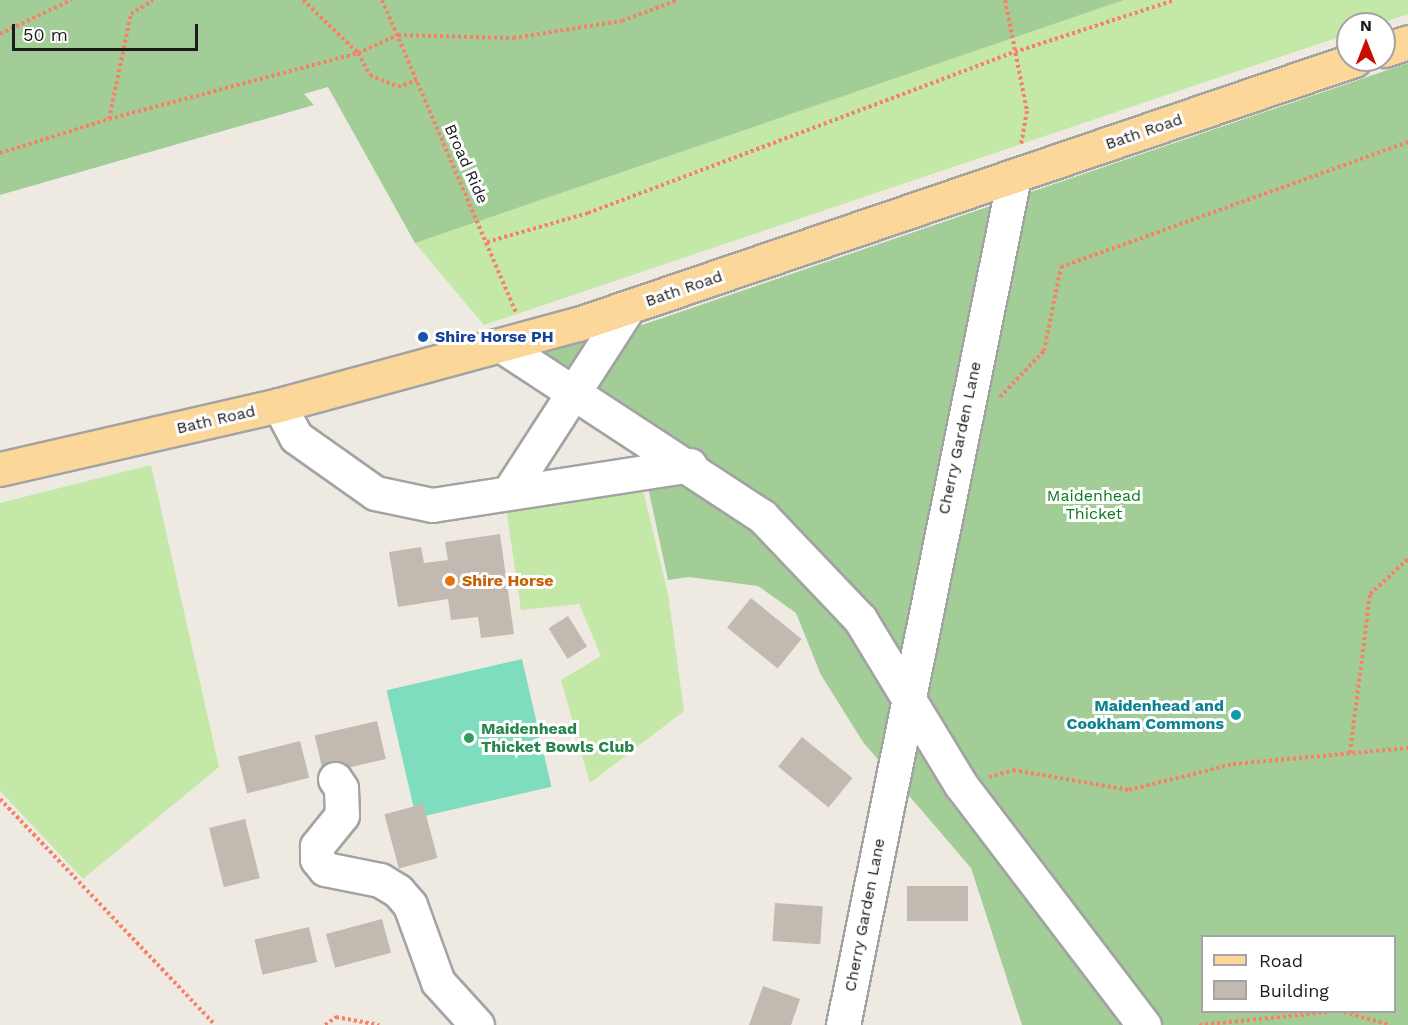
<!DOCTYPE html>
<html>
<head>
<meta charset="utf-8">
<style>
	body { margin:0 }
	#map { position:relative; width:1408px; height:1025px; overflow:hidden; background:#eeeae2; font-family:"Work Sans",sans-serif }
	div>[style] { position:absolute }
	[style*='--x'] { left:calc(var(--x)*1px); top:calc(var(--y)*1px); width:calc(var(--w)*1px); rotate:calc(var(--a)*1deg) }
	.grass>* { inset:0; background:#c3e8a7 }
	.forest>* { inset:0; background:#a3cd96 }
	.pitch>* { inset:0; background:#7fddbf; transform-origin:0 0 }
	.building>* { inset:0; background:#c2bab1; transform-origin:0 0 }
	.path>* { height:4px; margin-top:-2px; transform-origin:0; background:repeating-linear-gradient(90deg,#f98068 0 3px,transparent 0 6px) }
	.roads { filter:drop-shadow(2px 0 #a3a3a3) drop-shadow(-2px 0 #a3a3a3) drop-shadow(0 2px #a3a3a3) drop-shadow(0 -2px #a3a3a3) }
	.minor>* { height:33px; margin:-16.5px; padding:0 16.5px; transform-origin:16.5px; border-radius:16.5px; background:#fff }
	.major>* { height:33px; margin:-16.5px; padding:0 16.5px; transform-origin:16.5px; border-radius:16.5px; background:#fbd799 }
	.dots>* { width:16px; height:16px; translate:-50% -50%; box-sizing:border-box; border:3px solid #fff; border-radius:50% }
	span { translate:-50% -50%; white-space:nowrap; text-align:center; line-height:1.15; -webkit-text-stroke:6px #fff; paint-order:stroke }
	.street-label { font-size:16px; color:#1c1c1c }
	.transit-label { font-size:16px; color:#164399; font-weight:700 }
	.left { translate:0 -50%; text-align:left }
	.park-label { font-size:16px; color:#0c791c }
	.food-label { font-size:16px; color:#c56008; font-weight:700 }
	.culture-label { font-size:16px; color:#0d838f; font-weight:700 }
	.right { translate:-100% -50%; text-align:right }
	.leisure-label { font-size:16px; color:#27864d; font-weight:700 }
	.legend { position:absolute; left:1201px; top:935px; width:195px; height:78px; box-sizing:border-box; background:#fff; border:2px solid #a4a4a4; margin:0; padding:8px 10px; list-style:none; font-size:18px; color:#1c1c1c }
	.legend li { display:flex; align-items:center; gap:12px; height:30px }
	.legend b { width:30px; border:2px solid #a4a4a4 }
	.north { position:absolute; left:1336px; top:12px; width:60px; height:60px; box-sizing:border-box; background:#fff; border:2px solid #a4a4a4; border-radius:50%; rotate:0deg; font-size:16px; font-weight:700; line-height:24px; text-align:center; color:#1c1c1c }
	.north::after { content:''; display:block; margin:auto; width:21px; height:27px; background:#c70e01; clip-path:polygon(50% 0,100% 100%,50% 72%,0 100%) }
	.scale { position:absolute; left:12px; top:24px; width:186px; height:27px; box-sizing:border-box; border:3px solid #1c1c1c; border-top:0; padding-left:8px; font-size:18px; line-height:21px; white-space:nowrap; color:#1c1c1c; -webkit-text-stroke:4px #fff; paint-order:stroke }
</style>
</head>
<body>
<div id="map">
	<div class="grass">
		<i style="clip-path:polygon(1124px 0,1408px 0,1408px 14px,1379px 24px,1348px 24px,1348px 34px,484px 325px,415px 243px)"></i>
		<i style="clip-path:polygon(151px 465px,219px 767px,83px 879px,0 791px,0 503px)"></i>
		<i style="clip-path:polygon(643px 490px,668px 594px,684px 711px,590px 783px,561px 680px,601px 656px,579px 604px,521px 610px,506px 507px)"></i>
	</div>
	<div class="forest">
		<i style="clip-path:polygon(0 0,1124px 0,415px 243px,328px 87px,304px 94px,314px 105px,0 195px)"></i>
		<i style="clip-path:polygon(evenodd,1408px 63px,1408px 1025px,1022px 1025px,971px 868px,863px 742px,821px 675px,796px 613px,758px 586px,689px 577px,668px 580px,638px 441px,541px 354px,645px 324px,1408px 63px,1202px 936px,1394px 936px,1394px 1012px,1202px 1012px,1202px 936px)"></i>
	</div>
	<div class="pitch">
		<i style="left:522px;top:659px;width:131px;height:139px;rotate:77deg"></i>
	</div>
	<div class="building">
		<i style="clip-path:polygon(500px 534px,514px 634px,481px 638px,478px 617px,451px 620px,448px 599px,398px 607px,389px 552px,421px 547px,424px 563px,448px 560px,445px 542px)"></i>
		<i style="left:751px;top:598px;width:65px;height:38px;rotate:39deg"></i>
		<i style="left:568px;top:616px;width:36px;height:23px;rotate:58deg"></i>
		<i style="left:377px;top:721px;width:39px;height:64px;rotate:77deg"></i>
		<i style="left:802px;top:737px;width:65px;height:38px;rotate:39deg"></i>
		<i style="left:300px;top:741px;width:38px;height:64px;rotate:76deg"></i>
		<i style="left:423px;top:804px;width:56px;height:40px;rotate:75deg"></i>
		<i style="left:245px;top:819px;width:61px;height:37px;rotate:76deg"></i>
		<i style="left:907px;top:886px;width:61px;height:35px"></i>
		<i style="left:775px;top:903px;width:48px;height:38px;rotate:4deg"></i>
		<i style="left:382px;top:919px;width:35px;height:58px;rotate:75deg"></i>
		<i style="left:309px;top:927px;width:36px;height:56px;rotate:77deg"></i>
		<i style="clip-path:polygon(763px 986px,800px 999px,791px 1025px,749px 1025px)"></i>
	</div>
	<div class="path">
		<i style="--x:303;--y:0;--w:76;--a:43.9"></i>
		<i style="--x:358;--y:53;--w:25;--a:61"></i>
		<i style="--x:370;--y:75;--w:30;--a:23"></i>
		<i style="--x:398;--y:87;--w:20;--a:-20"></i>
		<i style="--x:382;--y:0;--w:340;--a:66.8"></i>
		<i style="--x:1005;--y:0;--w:113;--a:78.8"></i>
		<i style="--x:1027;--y:111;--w:34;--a:100"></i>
		<i style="--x:0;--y:34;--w:79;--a:-25.6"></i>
		<i style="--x:109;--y:119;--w:258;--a:-14.8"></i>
		<i style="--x:358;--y:53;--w:44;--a:-24.2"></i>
		<i style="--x:398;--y:35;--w:115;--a:1.5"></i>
		<i style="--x:513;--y:38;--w:110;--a:-8.9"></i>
		<i style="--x:622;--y:21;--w:60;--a:-20.6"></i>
		<i style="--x:0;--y:153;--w:114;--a:-17.3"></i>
		<i style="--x:109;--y:119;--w:107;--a:-78.2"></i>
		<i style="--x:131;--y:14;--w:26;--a:-32"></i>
		<i style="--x:487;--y:242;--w:105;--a:-16"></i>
		<i style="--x:588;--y:213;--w:456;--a:-20.7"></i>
		<i style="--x:1015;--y:52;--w:168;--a:-18"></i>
		<i style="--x:1000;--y:397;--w:64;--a:-46.3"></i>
		<i style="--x:1044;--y:351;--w:86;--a:-78.6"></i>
		<i style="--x:1061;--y:267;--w:369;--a:-19.8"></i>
		<i style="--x:1350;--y:753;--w:160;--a:-82.8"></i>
		<i style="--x:1370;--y:594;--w:52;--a:-42.6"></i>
		<i style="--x:989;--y:777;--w:25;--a:-16"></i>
		<i style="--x:1013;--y:770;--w:118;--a:9.8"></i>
		<i style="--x:1129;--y:790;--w:107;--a:-14"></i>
		<i style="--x:1233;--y:764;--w:176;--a:-5.2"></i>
		<i style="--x:0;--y:799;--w:312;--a:46.4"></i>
		<i style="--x:1344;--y:1012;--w:48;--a:15.8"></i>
		<i style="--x:325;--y:1025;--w:14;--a:-36"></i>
		<i style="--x:336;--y:1017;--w:44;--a:10.5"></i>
		<i style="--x:1199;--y:1025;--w:132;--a:-5.7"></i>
	</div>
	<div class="roads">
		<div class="minor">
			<i style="--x:502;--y:346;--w:311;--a:33.2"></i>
			<i style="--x:762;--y:516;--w:142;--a:46.4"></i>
			<i style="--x:860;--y:619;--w:194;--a:58.7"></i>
			<i style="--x:961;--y:785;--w:302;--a:52.7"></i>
			<i style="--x:279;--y:405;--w:36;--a:62"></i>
			<i style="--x:296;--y:437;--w:97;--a:35.3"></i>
			<i style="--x:375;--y:493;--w:58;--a:11.9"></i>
			<i style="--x:432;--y:505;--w:261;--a:-8.8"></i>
			<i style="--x:509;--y:492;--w:219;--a:-57.1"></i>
			<i style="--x:335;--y:779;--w:11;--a:56"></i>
			<i style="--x:341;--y:788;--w:27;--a:88"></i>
			<i style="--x:342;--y:815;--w:40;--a:129"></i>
			<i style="--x:317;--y:846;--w:13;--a:90"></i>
			<i style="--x:317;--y:859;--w:13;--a:51"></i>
			<i style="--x:325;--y:869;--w:56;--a:11.3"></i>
			<i style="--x:380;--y:880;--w:21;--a:31"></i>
			<i style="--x:398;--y:891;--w:18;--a:49"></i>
			<i style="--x:410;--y:905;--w:82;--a:70"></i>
			<i style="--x:438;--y:982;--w:58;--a:47.8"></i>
			<i style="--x:843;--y:1025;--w:865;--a:-78.6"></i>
		</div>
		<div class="major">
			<i style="--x:1384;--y:50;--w:25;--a:-18"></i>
			<i style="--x:0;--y:469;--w:286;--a:-12.9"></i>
			<i style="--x:279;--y:405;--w:310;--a:-15.2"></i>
			<i style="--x:578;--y:324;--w:820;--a:-18.79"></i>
		</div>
	</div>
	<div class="dots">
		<i style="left:423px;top:337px;background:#1a4fb4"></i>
		<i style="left:450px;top:581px;background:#e8710a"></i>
		<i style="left:1236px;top:715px;background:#0f9aa8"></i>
		<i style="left:469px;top:738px;background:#2e9e5b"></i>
	</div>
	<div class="street-label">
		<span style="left:1144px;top:132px;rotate:-19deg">Bath Road</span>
		<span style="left:466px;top:164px;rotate:66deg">Broad Ride</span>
		<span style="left:684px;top:289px;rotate:-19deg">Bath Road</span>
		<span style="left:216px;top:420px;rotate:-13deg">Bath Road</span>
		<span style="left:960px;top:438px;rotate:-78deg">Cherry Garden Lane</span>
		<span style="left:865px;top:915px;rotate:-79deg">Cherry Garden Lane</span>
	</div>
	<div class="transit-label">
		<span class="left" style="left:435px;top:337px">Shire Horse PH</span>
	</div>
	<div class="park-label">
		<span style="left:1094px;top:505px">Maidenhead<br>Thicket</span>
	</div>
	<div class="food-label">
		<span class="left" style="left:462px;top:581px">Shire Horse</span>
	</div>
	<div class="culture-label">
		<span class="right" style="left:1224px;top:715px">Maidenhead and<br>Cookham Commons</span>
	</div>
	<div class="leisure-label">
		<span class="left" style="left:481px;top:738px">Maidenhead<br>Thicket Bowls Club</span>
	</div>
	<ul class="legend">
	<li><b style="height:8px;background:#fbd799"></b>Road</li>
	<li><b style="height:16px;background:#c2bab1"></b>Building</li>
	</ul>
	<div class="north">N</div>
	<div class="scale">50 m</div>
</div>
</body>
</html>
